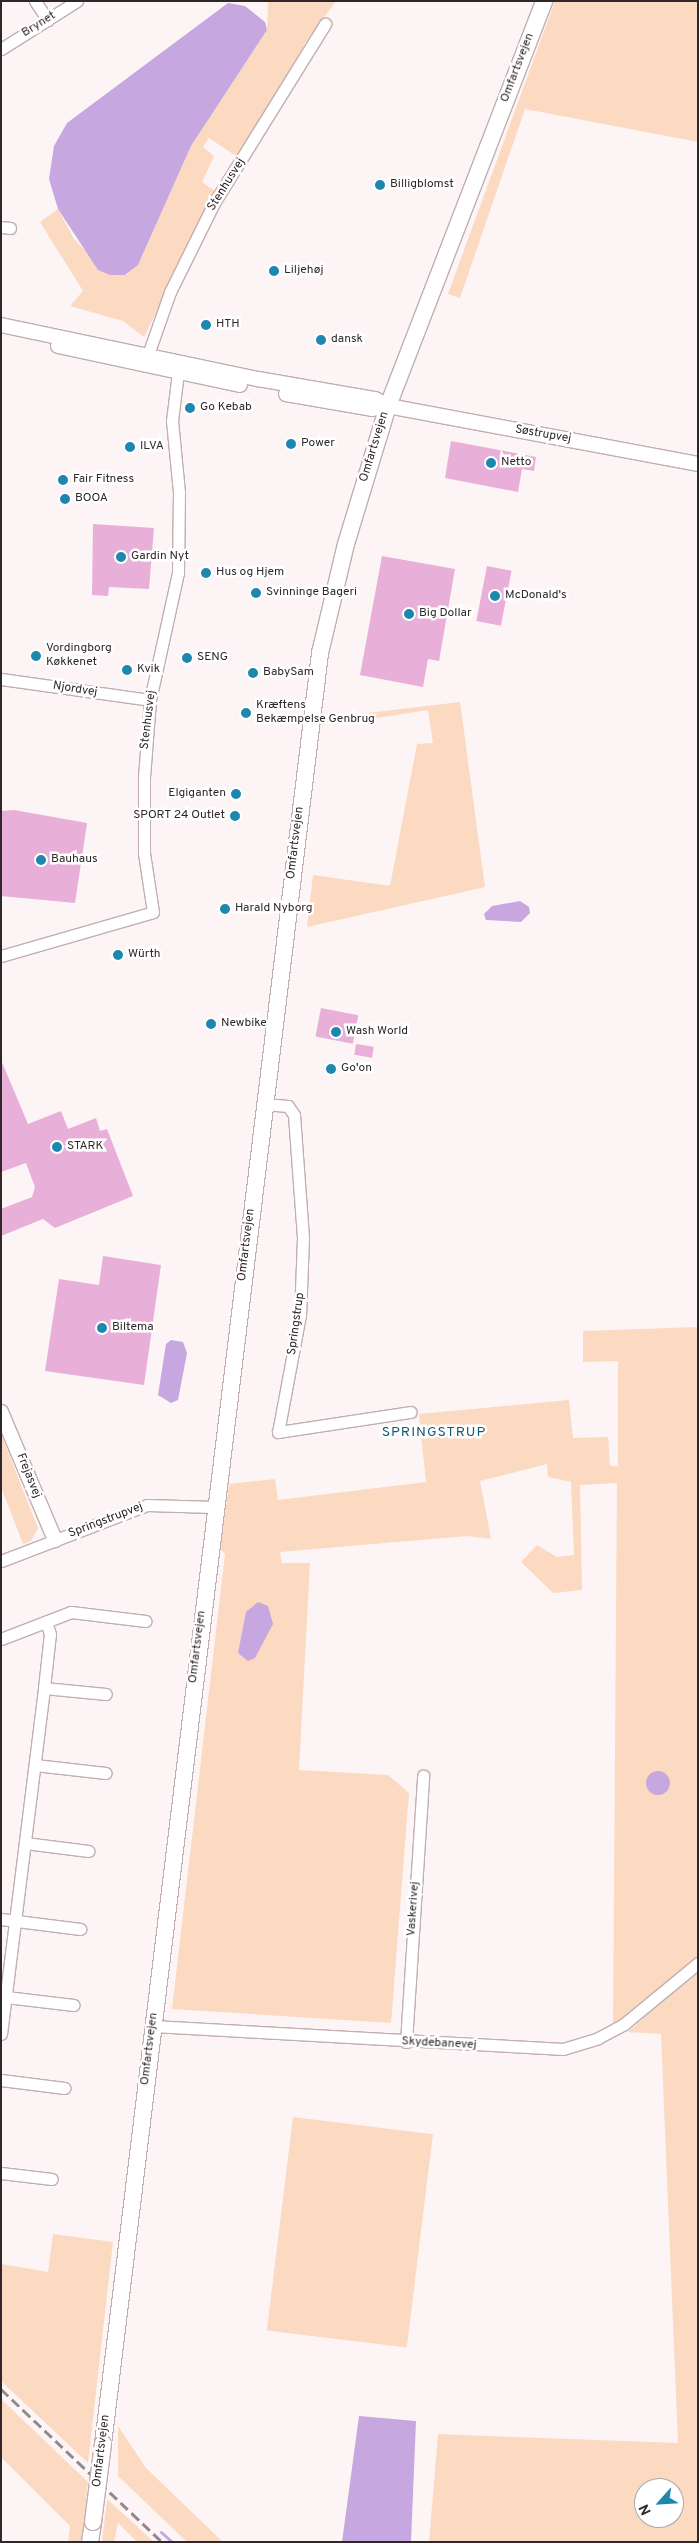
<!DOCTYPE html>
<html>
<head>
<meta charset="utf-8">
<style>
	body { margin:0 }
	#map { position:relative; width:699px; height:2543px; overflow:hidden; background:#fdf4f6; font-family:Overpass,sans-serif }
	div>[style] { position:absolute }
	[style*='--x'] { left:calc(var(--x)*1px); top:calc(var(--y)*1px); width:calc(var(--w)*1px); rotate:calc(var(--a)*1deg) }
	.green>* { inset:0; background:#fcd9c1; transform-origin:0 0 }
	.water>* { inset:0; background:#c7a7e0 }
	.round { border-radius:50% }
	.stream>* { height:3px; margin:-1.5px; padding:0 1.5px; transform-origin:1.5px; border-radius:1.5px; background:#c7a7e0 }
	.building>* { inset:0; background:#e8afd8; transform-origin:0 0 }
	.roads { filter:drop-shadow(1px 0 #c2aeb2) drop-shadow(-1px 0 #c2aeb2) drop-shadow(0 1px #c2aeb2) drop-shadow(0 -1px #c2aeb2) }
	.minor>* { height:11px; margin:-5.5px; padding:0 5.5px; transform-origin:5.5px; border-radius:5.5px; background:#fff }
	.tertiary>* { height:14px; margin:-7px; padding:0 7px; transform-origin:7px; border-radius:7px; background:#fff }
	.secondary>* { height:16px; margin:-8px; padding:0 8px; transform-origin:8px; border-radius:8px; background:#fff }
	.rail>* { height:3px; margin-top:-1.5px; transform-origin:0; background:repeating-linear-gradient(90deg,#91898b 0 10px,transparent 0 15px) }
	.bridges { filter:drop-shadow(1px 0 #c2aeb2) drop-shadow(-1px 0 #c2aeb2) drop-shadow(0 1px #c2aeb2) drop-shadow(0 -1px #c2aeb2) }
	.secondary-bridge>* { height:16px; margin:-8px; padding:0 8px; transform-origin:8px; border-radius:8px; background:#fff }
	.dots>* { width:14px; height:14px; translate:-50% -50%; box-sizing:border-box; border:2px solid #fff; border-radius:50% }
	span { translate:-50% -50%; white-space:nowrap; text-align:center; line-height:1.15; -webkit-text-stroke:5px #fff; paint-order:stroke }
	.street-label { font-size:12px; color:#2f2729 }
	.poi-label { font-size:12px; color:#2f2729 }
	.left { translate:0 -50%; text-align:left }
	.right { translate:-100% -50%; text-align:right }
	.neighbourhood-label { font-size:14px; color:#125975; letter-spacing:1px }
	.frame { position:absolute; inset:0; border:2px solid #2f2729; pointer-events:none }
	.north { position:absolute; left:634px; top:2478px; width:50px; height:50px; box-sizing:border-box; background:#fff; border:1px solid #aca9a9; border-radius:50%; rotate:244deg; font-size:14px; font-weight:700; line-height:20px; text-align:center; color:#2f2729 }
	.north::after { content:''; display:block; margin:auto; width:18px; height:22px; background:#1e87af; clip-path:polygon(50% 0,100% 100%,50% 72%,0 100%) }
</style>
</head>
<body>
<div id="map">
	<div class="green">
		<i style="clip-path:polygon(268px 1px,336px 1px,305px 43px,247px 150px,239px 158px,209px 138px,203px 147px,214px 156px,202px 182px,216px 192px,144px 337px,123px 321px,70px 306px,83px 291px,40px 222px,58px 209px,74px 239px,110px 275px,126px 275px,138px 265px,191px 146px,267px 30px)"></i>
		<i style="clip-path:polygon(555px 1px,698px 1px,698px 142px,525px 109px,460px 298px,448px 294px)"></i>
		<i style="clip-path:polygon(460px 702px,485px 887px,307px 927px,313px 875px,390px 886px,417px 744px,433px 743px,428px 710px,332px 725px,333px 717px)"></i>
		<i style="clip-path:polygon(698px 1327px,698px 1959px,613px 2026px,617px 1483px,580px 1485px,582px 1590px,553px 1593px,521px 1562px,537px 1545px,557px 1557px,574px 1555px,571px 1482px,548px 1477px,547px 1464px,480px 1481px,491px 1539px,467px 1536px,280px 1552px,282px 1563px,310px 1563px,299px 1770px,388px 1775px,409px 1793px,391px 2023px,172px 2009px,225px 1554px,220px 1549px,229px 1484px,275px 1479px,278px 1500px,426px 1482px,419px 1414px,569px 1400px,573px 1438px,608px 1437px,610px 1466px,618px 1466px,618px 1361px,583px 1362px,583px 1331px)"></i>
		<i style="clip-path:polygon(1px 1434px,38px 1528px,31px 1541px,23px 1544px,1px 1487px)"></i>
		<i style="clip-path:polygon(evenodd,698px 1968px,698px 2542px,429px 2542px,438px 2434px,678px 2443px,661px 2034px,628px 2032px,698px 1968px,644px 2488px,674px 2488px,674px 2518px,644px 2518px,644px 2488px)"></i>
		<i style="left:293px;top:2117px;width:141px;height:215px;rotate:7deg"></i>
		<i style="clip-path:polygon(53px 2234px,113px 2242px,88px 2463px,1px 2381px,1px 2264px,48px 2272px)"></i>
		<i style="clip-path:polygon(1px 2399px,88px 2482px,82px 2542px,68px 2542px,70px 2526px,1px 2457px)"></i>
		<i style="clip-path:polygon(118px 2426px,146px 2468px,223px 2542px,187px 2542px,118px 2476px)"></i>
		<i style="clip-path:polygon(107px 2499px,154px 2542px,137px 2542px,118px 2523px,114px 2542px,102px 2542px)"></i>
	</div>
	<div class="water">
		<i style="clip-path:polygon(228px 3px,245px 6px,265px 22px,267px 30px,191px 146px,138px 265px,125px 275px,110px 275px,98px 270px,58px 209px,49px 179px,54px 146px,67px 123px)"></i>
		<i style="clip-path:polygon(520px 901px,529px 907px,530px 913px,521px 922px,486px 920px,484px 914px,492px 906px)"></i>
		<i style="clip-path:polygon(171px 1340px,183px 1342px,187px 1353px,178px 1400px,171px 1403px,158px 1395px,166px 1344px)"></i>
		<i style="clip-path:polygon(258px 1602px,268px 1606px,273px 1624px,255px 1658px,248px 1661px,238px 1653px,246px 1612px)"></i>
		<i class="round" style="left:646px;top:1771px;width:24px;height:24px"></i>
		<i style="clip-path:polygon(359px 2416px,416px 2421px,411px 2542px,342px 2542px)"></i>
	</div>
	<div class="stream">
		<i style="--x:161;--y:2532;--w:15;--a:42"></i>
	</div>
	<div class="building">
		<i style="clip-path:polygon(451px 441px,536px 457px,534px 471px,522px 469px,518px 492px,445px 478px)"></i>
		<i style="clip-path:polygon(93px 524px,154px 528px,149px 589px,109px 587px,108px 596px,92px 595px)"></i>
		<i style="clip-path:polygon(382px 556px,455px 569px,439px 661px,428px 659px,423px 687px,360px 675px)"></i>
		<i style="left:487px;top:566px;width:25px;height:56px;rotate:11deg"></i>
		<i style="clip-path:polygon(14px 810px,87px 823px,75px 903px,1px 896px,1px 811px)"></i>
		<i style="left:321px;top:1008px;width:38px;height:29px;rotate:11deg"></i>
		<i style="left:356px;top:1044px;width:18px;height:11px;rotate:9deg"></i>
		<i style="clip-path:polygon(1px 1060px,28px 1124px,61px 1111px,68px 1129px,96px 1118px,100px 1131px,107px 1129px,133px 1196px,55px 1228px,43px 1219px,1px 1236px,1px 1209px,32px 1197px,35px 1187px,26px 1163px,1px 1172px)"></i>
		<i style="clip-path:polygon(103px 1256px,161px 1265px,144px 1385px,45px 1371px,59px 1279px,99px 1285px)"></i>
	</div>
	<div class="roads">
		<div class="minor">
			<i style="--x:35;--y:1;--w:23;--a:56"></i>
			<i style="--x:1;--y:49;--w:90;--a:-32.3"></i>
			<i style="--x:1;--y:227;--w:9;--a:6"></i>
			<i style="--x:145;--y:363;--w:75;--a:-70.6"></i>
			<i style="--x:170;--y:292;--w:99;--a:-63.7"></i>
			<i style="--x:214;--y:203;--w:211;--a:-58.2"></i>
			<i style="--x:1;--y:679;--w:150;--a:8"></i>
			<i style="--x:1;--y:956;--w:158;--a:-16.1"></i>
			<i style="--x:153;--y:912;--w:60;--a:-98.7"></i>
			<i style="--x:144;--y:853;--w:76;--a:-90"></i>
			<i style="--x:144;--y:777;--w:77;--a:-85.5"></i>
			<i style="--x:150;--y:700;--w:130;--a:-77.6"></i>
			<i style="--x:178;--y:573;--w:81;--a:-89.3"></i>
			<i style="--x:179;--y:492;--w:71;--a:-95.6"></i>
			<i style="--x:172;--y:421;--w:57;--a:-83"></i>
			<i style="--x:264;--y:1104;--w:24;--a:5"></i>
			<i style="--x:288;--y:1106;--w:11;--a:56"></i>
			<i style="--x:294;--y:1115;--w:123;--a:85.8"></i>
			<i style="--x:303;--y:1238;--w:77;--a:92.2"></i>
			<i style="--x:300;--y:1315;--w:119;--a:100.6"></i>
			<i style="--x:278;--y:1432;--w:134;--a:-8.6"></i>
			<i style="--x:1;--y:1561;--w:156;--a:-21"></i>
			<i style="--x:147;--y:1505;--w:67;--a:1.7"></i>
			<i style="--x:1;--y:1639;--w:75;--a:-21.1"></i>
			<i style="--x:71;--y:1612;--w:75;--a:6.9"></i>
			<i style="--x:44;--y:1688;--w:62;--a:5.5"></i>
			<i style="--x:35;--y:1765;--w:71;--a:6.4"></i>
			<i style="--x:25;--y:1843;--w:64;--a:7.2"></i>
			<i style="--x:1;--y:1919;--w:80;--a:7.2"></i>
			<i style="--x:6;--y:1997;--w:68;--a:6.7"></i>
			<i style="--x:153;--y:2026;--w:411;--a:3.2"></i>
			<i style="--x:563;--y:2049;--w:37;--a:-17"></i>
			<i style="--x:598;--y:2038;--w:30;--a:-28"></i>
			<i style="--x:624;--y:2024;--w:96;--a:-39.5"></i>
			<i style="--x:1;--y:2034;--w:349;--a:-82.9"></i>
			<i style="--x:44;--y:1688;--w:54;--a:-83.7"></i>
			<i style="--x:50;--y:1634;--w:13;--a:-108"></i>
			<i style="--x:406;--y:2042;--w:267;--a:-86.3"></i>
			<i style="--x:1;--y:2080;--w:64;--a:7.2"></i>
			<i style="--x:1;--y:2173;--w:51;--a:6.7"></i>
		</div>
		<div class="tertiary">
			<i style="--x:1;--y:325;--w:263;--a:11.9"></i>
			<i style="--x:258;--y:379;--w:119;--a:9.7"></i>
			<i style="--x:375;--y:399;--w:15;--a:28"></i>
			<i style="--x:388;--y:406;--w:315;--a:10.6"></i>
			<i style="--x:58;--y:346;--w:186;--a:12.1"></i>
			<i style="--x:286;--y:394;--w:87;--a:9.9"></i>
			<i style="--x:372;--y:409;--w:16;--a:-11"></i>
			<i style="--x:1;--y:1412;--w:139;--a:67.1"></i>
		</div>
		<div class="secondary">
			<i style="--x:103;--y:2444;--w:1804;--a:-83.09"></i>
			<i style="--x:320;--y:653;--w:112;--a:-76.6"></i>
			<i style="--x:346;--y:544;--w:144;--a:-73.1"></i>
			<i style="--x:388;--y:406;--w:434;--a:-68.9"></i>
			<i style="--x:90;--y:2542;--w:20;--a:-81"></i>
		</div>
	</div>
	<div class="rail">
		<i style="--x:1;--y:2389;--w:222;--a:43.5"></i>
	</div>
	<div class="bridges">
		<div class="secondary-bridge">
			<i style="--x:93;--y:2522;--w:79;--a:-82.7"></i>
		</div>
	</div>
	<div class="dots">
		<i style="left:380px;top:185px;background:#1e87af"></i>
		<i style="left:274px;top:271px;background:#1e87af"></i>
		<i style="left:206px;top:325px;background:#1e87af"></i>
		<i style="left:321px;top:340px;background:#1e87af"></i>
		<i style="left:190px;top:408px;background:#1e87af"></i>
		<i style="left:291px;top:444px;background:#1e87af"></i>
		<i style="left:130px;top:447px;background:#1e87af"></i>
		<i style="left:491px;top:463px;background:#1e87af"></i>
		<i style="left:63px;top:480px;background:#1e87af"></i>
		<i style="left:65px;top:499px;background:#1e87af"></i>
		<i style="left:121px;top:557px;background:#1e87af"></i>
		<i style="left:206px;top:573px;background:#1e87af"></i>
		<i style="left:256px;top:593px;background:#1e87af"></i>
		<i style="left:495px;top:596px;background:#1e87af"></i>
		<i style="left:409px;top:614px;background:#1e87af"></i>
		<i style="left:36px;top:656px;background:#1e87af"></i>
		<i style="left:187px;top:658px;background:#1e87af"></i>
		<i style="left:127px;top:670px;background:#1e87af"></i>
		<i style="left:253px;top:673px;background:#1e87af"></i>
		<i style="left:246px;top:713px;background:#1e87af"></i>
		<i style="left:236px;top:794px;background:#1e87af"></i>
		<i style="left:235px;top:816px;background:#1e87af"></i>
		<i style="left:41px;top:860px;background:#1e87af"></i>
		<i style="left:225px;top:909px;background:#1e87af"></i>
		<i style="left:118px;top:955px;background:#1e87af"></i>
		<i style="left:211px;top:1024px;background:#1e87af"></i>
		<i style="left:336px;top:1032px;background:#1e87af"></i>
		<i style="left:331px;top:1069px;background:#1e87af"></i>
		<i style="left:57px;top:1147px;background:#1e87af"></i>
		<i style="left:102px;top:1328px;background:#1e87af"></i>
	</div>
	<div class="street-label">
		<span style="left:39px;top:25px;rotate:-32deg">Brynet</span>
		<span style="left:518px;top:68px;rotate:-69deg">Omfartsvejen</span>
		<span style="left:227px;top:185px;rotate:-58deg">Stenhusvej</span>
		<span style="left:543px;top:435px;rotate:10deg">Søstrupvej</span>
		<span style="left:375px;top:447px;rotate:-73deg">Omfartsvejen</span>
		<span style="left:75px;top:690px;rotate:9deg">Njordvej</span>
		<span style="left:149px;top:720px;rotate:-83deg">Stenhusvej</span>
		<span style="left:296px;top:843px;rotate:-83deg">Omfartsvejen</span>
		<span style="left:247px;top:1245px;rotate:-83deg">Omfartsvejen</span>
		<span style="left:297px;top:1324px;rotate:-82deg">Springstrup</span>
		<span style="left:28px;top:1476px;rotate:68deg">Frejasvej</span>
		<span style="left:106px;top:1521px;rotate:-21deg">Springstrupvej</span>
		<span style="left:198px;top:1647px;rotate:-83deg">Omfartsvejen</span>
		<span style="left:414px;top:1909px;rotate:-86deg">Vaskerivej</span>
		<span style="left:439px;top:2044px;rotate:3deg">Skydebanevej</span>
		<span style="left:150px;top:2049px;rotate:-83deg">Omfartsvejen</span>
		<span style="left:102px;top:2451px;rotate:-83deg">Omfartsvejen</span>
	</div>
	<div class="poi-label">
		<span class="left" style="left:390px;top:185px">Billigblomst</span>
		<span class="left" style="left:284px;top:271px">Liljehøj</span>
		<span class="left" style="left:216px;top:325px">HTH</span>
		<span class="left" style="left:331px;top:340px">dansk</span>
		<span class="left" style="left:200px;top:408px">Go Kebab</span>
		<span class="left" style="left:301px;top:444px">Power</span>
		<span class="left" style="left:140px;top:447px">ILVA</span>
		<span class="left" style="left:501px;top:463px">Netto</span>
		<span class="left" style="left:73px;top:480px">Fair Fitness</span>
		<span class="left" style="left:75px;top:499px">BOOA</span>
		<span class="left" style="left:131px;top:557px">Gardin Nyt</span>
		<span class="left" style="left:216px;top:573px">Hus og Hjem</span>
		<span class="left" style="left:266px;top:593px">Svinninge Bageri</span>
		<span class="left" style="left:505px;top:596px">McDonald's</span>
		<span class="left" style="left:419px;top:614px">Big Dollar</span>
		<span class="left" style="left:46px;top:656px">Vordingborg<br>Køkkenet</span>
		<span class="left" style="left:197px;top:658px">SENG</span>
		<span class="left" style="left:137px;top:670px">Kvik</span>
		<span class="left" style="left:263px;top:673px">BabySam</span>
		<span class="left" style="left:256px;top:713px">Kræftens<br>Bekæmpelse Genbrug</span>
		<span class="right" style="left:226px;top:794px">Elgiganten</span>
		<span class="right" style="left:225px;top:816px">SPORT 24 Outlet</span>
		<span class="left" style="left:51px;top:860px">Bauhaus</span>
		<span class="left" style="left:235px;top:909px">Harald Nyborg</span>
		<span class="left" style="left:128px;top:955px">Würth</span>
		<span class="left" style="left:221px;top:1024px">Newbike</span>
		<span class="left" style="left:346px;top:1032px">Wash World</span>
		<span class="left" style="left:341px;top:1069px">Go'on</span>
		<span class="left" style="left:67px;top:1147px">STARK</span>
		<span class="left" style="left:112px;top:1328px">Biltema</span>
	</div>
	<div class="neighbourhood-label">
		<span style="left:434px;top:1433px">SPRINGSTRUP</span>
	</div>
	<div class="frame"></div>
	<div class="north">N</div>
</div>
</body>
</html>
